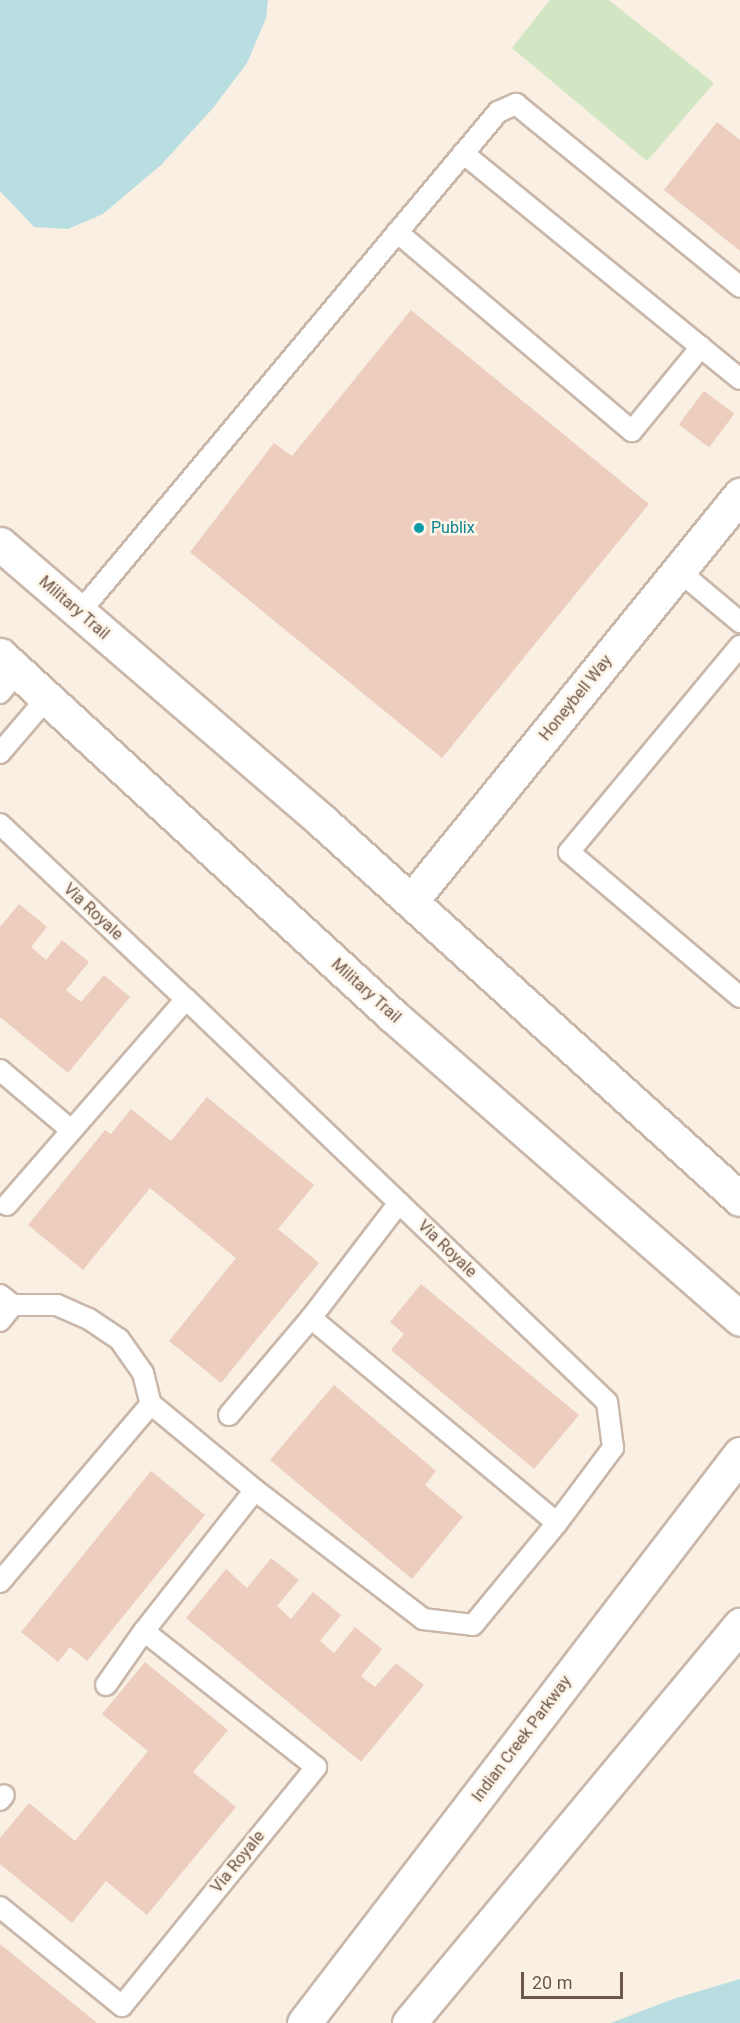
<!DOCTYPE html>
<html>
<head>
<meta charset="utf-8">
<style>
	body { margin:0 }
	#map { position:relative; width:740px; height:2023px; overflow:hidden; background:#faefe3; font-family:Roboto,sans-serif }
	div>[style] { position:absolute }
	[style*='--x'] { left:calc(var(--x)*1px); top:calc(var(--y)*1px); width:calc(var(--w)*1px); rotate:calc(var(--a)*1deg) }
	.green>* { inset:0; background:#d3e6c3 }
	.water>* { inset:0; background:#b9dee1 }
	.building>* { inset:0; background:#edcdbd; transform-origin:0 0 }
	.roads { filter:drop-shadow(2px 0 #c9b7aa) drop-shadow(-2px 0 #c9b7aa) drop-shadow(0 2px #c9b7aa) drop-shadow(0 -2px #c9b7aa) }
	.lane>* { height:20px; margin:-10px; padding:0 10px; transform-origin:10px; border-radius:10px; background:#fff }
	.street>* { height:33px; margin:-16.5px; padding:0 16.5px; transform-origin:16.5px; border-radius:16.5px; background:#fff }
	.secondary>* { height:33px; margin:-16.5px; padding:0 16.5px; transform-origin:16.5px; border-radius:16.5px; background:#fff }
	.dots>* { width:16px; height:16px; translate:-50% -50%; box-sizing:border-box; border:3px solid #fdf4e8; border-radius:50% }
	span { translate:-50% -50%; white-space:nowrap; text-align:center; line-height:1.15; -webkit-text-stroke:5px #fdf4e8; paint-order:stroke }
	.culture-label { font-size:16px; color:#0d838f }
	.left { translate:0 -50%; text-align:left }
	.street-label { font-size:16px; color:#6f564b }
	.scale { position:absolute; left:521px; top:1972px; width:102px; height:27px; box-sizing:border-box; border:3px solid #6f564b; border-top:0; padding-left:8px; font-size:18px; line-height:21px; white-space:nowrap; color:#6f564b; -webkit-text-stroke:4px #fdf4e8; paint-order:stroke }
</style>
</head>
<body>
<div id="map">
	<div class="green">
		<i style="clip-path:polygon(550px 0,609px 0,714px 83px,647px 161px,512px 48px)"></i>
	</div>
	<div class="water">
		<i style="clip-path:polygon(0 0,268px 0,266px 18px,247px 63px,213px 108px,161px 165px,103px 214px,68px 229px,34px 227px,0 191px)"></i>
		<i style="clip-path:polygon(740px 1979px,740px 2023px,611px 2023px,673px 1999px)"></i>
	</div>
	<div class="building">
		<i style="clip-path:polygon(717px 122px,740px 140px,740px 251px,664px 190px)"></i>
		<i style="clip-path:polygon(411px 310px,649px 504px,442px 758px,190px 552px,274px 443px,292px 456px)"></i>
		<i style="left:704px;top:391px;width:38px;height:42px;rotate:37deg"></i>
		<i style="clip-path:polygon(19px 904px,47px 927px,31px 947px,46px 960px,62px 940px,89px 962px,66px 990px,81px 1002px,104px 975px,130px 997px,68px 1073px,0 1017px,0 927px)"></i>
		<i style="clip-path:polygon(207px 1097px,314px 1185px,278px 1229px,319px 1263px,221px 1383px,169px 1341px,236px 1258px,150px 1188px,83px 1270px,28px 1225px,105px 1130px,111px 1134px,131px 1109px,171px 1141px)"></i>
		<i style="clip-path:polygon(421px 1284px,579px 1415px,534px 1469px,391px 1350px,404px 1334px,390px 1322px)"></i>
		<i style="clip-path:polygon(334px 1385px,436px 1471px,425px 1485px,463px 1517px,412px 1579px,270px 1460px)"></i>
		<i style="clip-path:polygon(151px 1471px,205px 1515px,87px 1661px,70px 1647px,58px 1662px,21px 1632px)"></i>
		<i style="clip-path:polygon(271px 1558px,299px 1580px,277px 1606px,291px 1619px,313px 1592px,341px 1615px,320px 1641px,334px 1653px,355px 1627px,382px 1649px,361px 1676px,375px 1687px,396px 1663px,424px 1685px,361px 1762px,186px 1618px,226px 1569px,247px 1588px)"></i>
		<i style="clip-path:polygon(145px 1662px,228px 1730px,193px 1772px,236px 1807px,147px 1915px,106px 1881px,72px 1923px,0 1864px,0 1838px,29px 1803px,75px 1841px,148px 1751px,102px 1714px)"></i>
		<i style="clip-path:polygon(0 1944px,97px 2023px,0 2023px)"></i>
	</div>
	<div class="roads">
		<div class="lane">
			<i style="--x:463;--y:153;--w:357;--a:39.2"></i>
			<i style="--x:397;--y:232;--w:308;--a:40.3"></i>
			<i style="--x:632;--y:431;--w:109;--a:-50.6"></i>
			<i style="--x:679;--y:571;--w:80;--a:39.9"></i>
			<i style="--x:80;--y:612;--w:652;--a:-50.1"></i>
			<i style="--x:498;--y:112;--w:20;--a:-24"></i>
			<i style="--x:516;--y:104;--w:289;--a:39.2"></i>
			<i style="--x:740;--y:646;--w:268;--a:129.7"></i>
			<i style="--x:569;--y:852;--w:224;--a:40.3"></i>
			<i style="--x:0;--y:693;--w:28;--a:-51"></i>
			<i style="--x:0;--y:753;--w:72;--a:-49.5"></i>
			<i style="--x:0;--y:824;--w:255;--a:43.3"></i>
			<i style="--x:186;--y:999;--w:273;--a:131"></i>
			<i style="--x:0;--y:1070;--w:93;--a:40.2"></i>
			<i style="--x:0;--y:1295;--w:16;--a:38"></i>
			<i style="--x:13;--y:1305;--w:44;--a:0"></i>
			<i style="--x:57;--y:1305;--w:35;--a:24"></i>
			<i style="--x:89;--y:1319;--w:36;--a:34"></i>
			<i style="--x:119;--y:1339;--w:42;--a:54.8"></i>
			<i style="--x:143;--y:1373;--w:32;--a:76"></i>
			<i style="--x:151;--y:1404;--w:135;--a:39.6"></i>
			<i style="--x:255;--y:1490;--w:212;--a:37.5"></i>
			<i style="--x:423;--y:1619;--w:50;--a:6.8"></i>
			<i style="--x:473;--y:1625;--w:132;--a:-50.5"></i>
			<i style="--x:557;--y:1523;--w:94;--a:-53.3"></i>
			<i style="--x:613;--y:1448;--w:46;--a:-97.4"></i>
			<i style="--x:607;--y:1402;--w:583;--a:-136.25"></i>
			<i style="--x:311;--y:1318;--w:320;--a:39.8"></i>
			<i style="--x:0;--y:1321;--w:21;--a:-51"></i>
			<i style="--x:229;--y:1415;--w:127;--a:-49.8"></i>
			<i style="--x:311;--y:1318;--w:145;--a:-52.6"></i>
			<i style="--x:0;--y:1582;--w:233;--a:-49.7"></i>
			<i style="--x:106;--y:1685;--w:66;--a:-54.9"></i>
			<i style="--x:144;--y:1631;--w:179;--a:-51.8"></i>
			<i style="--x:0;--y:1800;--w:6;--a:-51"></i>
			<i style="--x:0;--y:1907;--w:157;--a:39.1"></i>
			<i style="--x:122;--y:2006;--w:308;--a:-50.9"></i>
			<i style="--x:316;--y:1767;--w:219;--a:-141.7"></i>
		</div>
		<div class="street">
			<i style="--x:411;--y:901;--w:523;--a:-50.98"></i>
		</div>
		<div class="secondary">
			<i style="--x:0;--y:544;--w:426;--a:40.7"></i>
			<i style="--x:323;--y:822;--w:562;--a:42.12"></i>
			<i style="--x:0;--y:655;--w:532;--a:42.56"></i>
			<i style="--x:392;--y:1015;--w:462;--a:41.1"></i>
			<i style="--x:304;--y:2023;--w:717;--a:-52.54"></i>
			<i style="--x:409;--y:2023;--w:518;--a:-50.25"></i>
		</div>
	</div>
	<div class="dots">
		<i style="left:419px;top:528px;background:#0f9aa8"></i>
	</div>
	<div class="culture-label">
		<span class="left" style="left:431px;top:528px">Publix</span>
	</div>
	<div class="street-label">
		<span style="left:74px;top:608px;rotate:41deg">Military Trail</span>
		<span style="left:576px;top:698px;rotate:-51deg">Honeybell Way</span>
		<span style="left:93px;top:912px;rotate:43deg">Via Royale</span>
		<span style="left:366px;top:991px;rotate:42deg">Military Trail</span>
		<span style="left:447px;top:1249px;rotate:44deg">Via Royale</span>
		<span style="left:522px;top:1739px;rotate:-53deg">Indian Creek Parkway</span>
		<span style="left:238px;top:1862px;rotate:-51deg">Via Royale</span>
	</div>
	<div class="scale">20 m</div>
</div>
</body>
</html>
